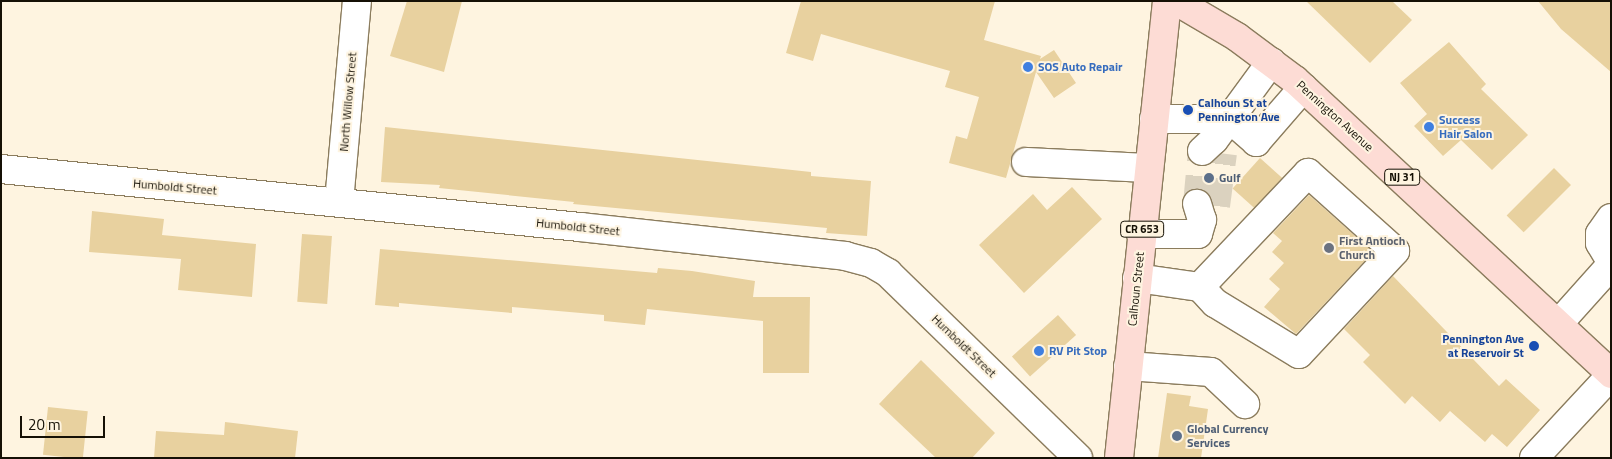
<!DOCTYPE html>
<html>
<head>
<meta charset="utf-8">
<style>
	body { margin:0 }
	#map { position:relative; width:1612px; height:459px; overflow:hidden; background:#fef4e0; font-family:"Titillium Web",sans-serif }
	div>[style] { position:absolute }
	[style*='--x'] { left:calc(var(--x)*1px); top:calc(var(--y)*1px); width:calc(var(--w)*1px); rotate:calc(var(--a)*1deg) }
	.building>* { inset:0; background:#e8d19f; transform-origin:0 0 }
	.minor-tunnel>* { height:28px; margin-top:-14px; transform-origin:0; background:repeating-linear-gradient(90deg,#dbd2bf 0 28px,transparent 0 42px) }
	.roads { filter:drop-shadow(1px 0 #8b7c5d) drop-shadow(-1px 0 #8b7c5d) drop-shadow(0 1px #8b7c5d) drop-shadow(0 -1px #8b7c5d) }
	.minor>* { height:28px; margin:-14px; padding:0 14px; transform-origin:14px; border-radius:14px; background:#fff }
	.major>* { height:28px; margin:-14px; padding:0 14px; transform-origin:14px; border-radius:14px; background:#fddcd5 }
	.dots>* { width:14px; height:14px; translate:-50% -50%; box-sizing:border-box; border:2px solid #fef4e0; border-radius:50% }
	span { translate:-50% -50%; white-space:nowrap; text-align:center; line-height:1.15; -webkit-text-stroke:4px #fef4e0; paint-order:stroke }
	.shield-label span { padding:1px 4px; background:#fef4e0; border:1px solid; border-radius:4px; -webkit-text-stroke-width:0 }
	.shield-label { font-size:11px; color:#151005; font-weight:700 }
	.shop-label { font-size:12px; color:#366cbe; font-weight:700 }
	.left { translate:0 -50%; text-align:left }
	.street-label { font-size:12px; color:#151005 }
	.transit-label { font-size:12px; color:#164399; font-weight:700 }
	.right { translate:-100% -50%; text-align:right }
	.service-label { font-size:12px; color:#4e5e75; font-weight:700 }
	.worship-label { font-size:12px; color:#5b616d; font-weight:700 }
	.frame { position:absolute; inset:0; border:2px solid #151005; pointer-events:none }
	.scale { position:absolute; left:20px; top:416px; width:85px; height:22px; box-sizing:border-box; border:2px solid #151005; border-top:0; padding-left:6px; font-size:15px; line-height:18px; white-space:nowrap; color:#151005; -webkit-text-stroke:4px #fef4e0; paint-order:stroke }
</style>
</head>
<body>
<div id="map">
	<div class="building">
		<i style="clip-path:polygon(407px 1px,462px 1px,444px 72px,390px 56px)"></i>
		<i style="clip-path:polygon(801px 1px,995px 1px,984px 40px,1041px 56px,1040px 59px,1054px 50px,1076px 83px,1054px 98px,1036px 72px,1006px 178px,949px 163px,956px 136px,967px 139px,979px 97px,945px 87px,950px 71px,821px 34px,813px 61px,786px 53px)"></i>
		<i style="clip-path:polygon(1306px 1px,1392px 1px,1412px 20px,1370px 63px)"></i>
		<i style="clip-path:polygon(1538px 1px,1611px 1px,1611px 72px,1561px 29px)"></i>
		<i style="clip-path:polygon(1449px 42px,1486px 84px,1481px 89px,1528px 135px,1492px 170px,1461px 140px,1443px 156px,1414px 126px,1427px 114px,1400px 83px)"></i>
		<i style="clip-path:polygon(385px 127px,811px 172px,811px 176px,871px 181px,867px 236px,826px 233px,827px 228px,573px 204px,574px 202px,439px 188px,440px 185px,381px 182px)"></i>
		<i style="left:1260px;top:158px;width:30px;height:41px;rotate:42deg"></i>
		<i style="left:1554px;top:168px;width:24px;height:67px;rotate:45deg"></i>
		<i style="clip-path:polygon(1072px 187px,1102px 219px,1024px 293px,979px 245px,1033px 194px,1047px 210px)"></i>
		<i style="clip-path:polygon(1309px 195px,1373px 252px,1296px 334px,1264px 307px,1280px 289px,1269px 279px,1284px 263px,1272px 252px,1282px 241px,1273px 233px)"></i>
		<i style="clip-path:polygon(92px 211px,164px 219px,162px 235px,256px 244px,252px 297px,178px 290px,181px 259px,89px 252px)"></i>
		<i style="left:302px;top:234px;width:30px;height:68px;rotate:4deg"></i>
		<i style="clip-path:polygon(380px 249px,657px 273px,658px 268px,692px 271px,755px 281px,753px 297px,810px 297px,809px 373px,763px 373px,763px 321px,647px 309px,645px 325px,604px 321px,604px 315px,512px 307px,512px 313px,399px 303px,399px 307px,375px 305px)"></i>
		<i style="clip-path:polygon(1393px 276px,1499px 386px,1506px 379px,1540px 410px,1507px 447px,1492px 434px,1485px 442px,1450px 411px,1440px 422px,1412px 396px,1405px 404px,1363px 362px,1370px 355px,1344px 329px)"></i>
		<i style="left:1058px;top:315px;width:27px;height:62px;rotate:48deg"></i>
		<i style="clip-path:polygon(921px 360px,995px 433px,972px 458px,936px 458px,879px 404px)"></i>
		<i style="clip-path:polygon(1167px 393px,1191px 396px,1189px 406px,1208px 409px,1201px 458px,1158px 458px)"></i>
		<i style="left:48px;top:407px;width:40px;height:48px;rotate:6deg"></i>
		<i style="clip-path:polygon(225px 422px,298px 431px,295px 458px,154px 458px,156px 431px,224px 435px)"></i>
	</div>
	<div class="minor-tunnel">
		<i style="--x:1197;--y:204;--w:53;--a:-84.6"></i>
		<i style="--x:1216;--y:206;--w:53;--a:-82.5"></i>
	</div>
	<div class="roads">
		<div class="minor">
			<i style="--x:1154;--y:119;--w:76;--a:0"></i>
			<i style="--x:1230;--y:119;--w:35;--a:41"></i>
			<i style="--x:1256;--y:142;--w:72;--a:-49"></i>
			<i style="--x:1202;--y:151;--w:16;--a:-43"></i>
			<i style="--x:1214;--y:140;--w:97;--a:-53.8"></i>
			<i style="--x:1026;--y:162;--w:122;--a:2.8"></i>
			<i style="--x:1;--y:169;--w:582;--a:5.72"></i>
			<i style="--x:580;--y:227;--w:267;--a:6.2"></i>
			<i style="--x:845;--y:256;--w:27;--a:15"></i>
			<i style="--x:871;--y:263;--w:20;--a:30"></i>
			<i style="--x:888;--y:273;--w:265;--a:44.2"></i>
			<i style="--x:339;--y:202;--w:202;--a:-84.9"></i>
			<i style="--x:1611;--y:218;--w:19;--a:125"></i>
			<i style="--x:1600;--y:234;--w:9;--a:90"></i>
			<i style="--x:1600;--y:243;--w:21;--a:59"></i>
			<i style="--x:1141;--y:234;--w:57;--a:0"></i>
			<i style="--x:1198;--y:234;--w:15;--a:-74"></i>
			<i style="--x:1202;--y:220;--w:17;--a:-107"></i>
			<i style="--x:1137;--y:278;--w:64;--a:8.1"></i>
			<i style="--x:1200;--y:287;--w:22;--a:47"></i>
			<i style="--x:1215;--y:303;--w:98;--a:31.3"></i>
			<i style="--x:1299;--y:354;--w:141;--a:-47"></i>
			<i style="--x:1395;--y:251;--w:117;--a:-138.1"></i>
			<i style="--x:1308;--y:173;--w:157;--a:133.5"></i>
			<i style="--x:1559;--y:323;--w:78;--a:-48.1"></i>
			<i style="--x:1128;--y:366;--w:83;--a:4.1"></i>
			<i style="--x:1211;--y:372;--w:47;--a:43.3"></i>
			<i style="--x:1534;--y:458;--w:113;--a:-47.1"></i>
		</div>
		<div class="major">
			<i style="--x:1176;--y:1;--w:71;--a:30.5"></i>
			<i style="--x:1237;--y:37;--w:72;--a:36.6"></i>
			<i style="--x:1295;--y:80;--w:432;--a:42.9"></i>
			<i style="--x:1119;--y:458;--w:460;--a:-84"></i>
		</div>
	</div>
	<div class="dots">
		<i style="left:1028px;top:67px;background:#3f7fe0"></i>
		<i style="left:1188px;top:110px;background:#1a4fb4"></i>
		<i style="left:1429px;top:127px;background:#3f7fe0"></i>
		<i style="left:1209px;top:178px;background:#5c6f8a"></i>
		<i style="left:1329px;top:248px;background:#6b7280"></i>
		<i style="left:1534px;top:346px;background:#1a4fb4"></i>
		<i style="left:1039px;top:351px;background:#3f7fe0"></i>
		<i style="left:1177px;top:436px;background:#5c6f8a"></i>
	</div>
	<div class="shield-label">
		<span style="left:1402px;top:177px">NJ 31</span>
		<span style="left:1142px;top:229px">CR 653</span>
	</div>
	<div class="shop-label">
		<span class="left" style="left:1038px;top:67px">SOS Auto Repair</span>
		<span class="left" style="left:1439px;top:127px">Success<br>Hair Salon</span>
		<span class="left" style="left:1049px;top:351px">RV Pit Stop</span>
	</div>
	<div class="street-label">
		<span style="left:348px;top:102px;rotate:-85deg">North Willow Street</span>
		<span style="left:1335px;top:116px;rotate:42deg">Pennington Avenue</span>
		<span style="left:175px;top:187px;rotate:5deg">Humboldt Street</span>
		<span style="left:578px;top:227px;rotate:6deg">Humboldt Street</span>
		<span style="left:1136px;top:289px;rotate:-84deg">Calhoun Street</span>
		<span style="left:964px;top:346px;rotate:44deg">Humboldt Street</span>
	</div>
	<div class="transit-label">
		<span class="left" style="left:1198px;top:110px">Calhoun St at<br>Pennington Ave</span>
		<span class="right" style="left:1524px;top:346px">Pennington Ave<br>at Reservoir St</span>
	</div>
	<div class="service-label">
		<span class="left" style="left:1219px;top:178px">Gulf</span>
		<span class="left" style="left:1187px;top:436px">Global Currency<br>Services</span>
	</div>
	<div class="worship-label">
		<span class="left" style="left:1339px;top:248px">First Antioch<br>Church</span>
	</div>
	<div class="frame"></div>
	<div class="scale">20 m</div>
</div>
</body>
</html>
